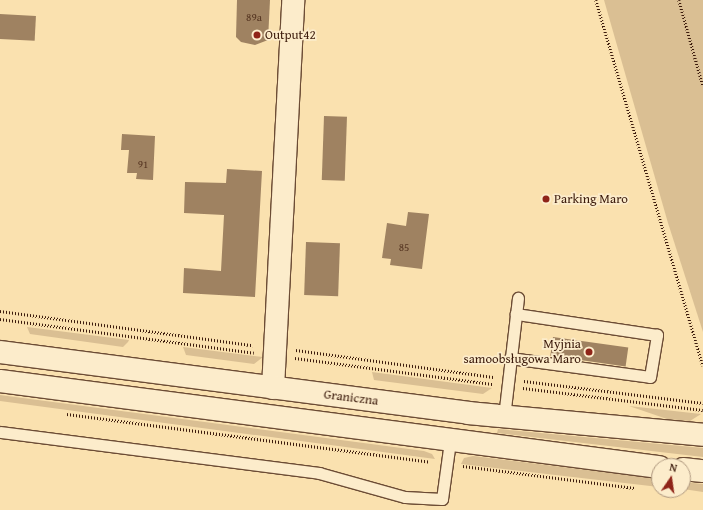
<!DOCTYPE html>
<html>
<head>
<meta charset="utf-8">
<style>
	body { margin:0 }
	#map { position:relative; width:703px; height:510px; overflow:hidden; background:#fae1af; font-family:"Gentium Book Plus",serif }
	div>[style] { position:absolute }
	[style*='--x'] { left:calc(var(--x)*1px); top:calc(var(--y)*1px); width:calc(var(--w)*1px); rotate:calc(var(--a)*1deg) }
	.green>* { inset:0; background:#dabf93 }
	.building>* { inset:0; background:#9f8261; transform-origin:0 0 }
	.path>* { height:2.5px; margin-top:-1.25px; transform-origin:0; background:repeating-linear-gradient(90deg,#3c1b0c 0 1px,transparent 0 3px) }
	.roads { filter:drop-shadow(1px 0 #6c4c35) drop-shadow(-1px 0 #6c4c35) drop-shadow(0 1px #6c4c35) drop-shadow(0 -1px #6c4c35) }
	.lane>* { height:11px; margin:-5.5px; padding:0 5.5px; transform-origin:5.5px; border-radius:5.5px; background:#fceccb }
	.street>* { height:22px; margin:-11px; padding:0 11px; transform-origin:11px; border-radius:11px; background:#fceccb }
	.secondary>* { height:22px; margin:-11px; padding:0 11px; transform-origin:11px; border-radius:11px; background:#fceccb }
	.dots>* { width:11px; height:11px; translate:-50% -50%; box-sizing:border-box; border:2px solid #fceccb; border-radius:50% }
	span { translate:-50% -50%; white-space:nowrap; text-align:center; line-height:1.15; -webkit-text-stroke:3.5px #fceccb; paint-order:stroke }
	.number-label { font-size:11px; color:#553521 }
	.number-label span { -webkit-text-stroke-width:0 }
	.poi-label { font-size:13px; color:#3c1b0c }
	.left { translate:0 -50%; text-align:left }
	.right { translate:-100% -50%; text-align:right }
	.street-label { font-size:13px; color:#3c1b0c }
	.north { position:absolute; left:651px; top:458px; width:40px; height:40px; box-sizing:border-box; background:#fceccb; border:1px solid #af987f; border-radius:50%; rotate:13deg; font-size:11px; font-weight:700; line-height:16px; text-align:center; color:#3c1b0c }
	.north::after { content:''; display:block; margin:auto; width:14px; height:18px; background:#8f2418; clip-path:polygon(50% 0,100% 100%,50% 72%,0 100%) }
</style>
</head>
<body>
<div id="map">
	<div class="green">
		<i style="clip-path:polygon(604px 0,703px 0,703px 332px,668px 223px)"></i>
		<i style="clip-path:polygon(27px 327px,129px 340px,128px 342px,123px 347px,30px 334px)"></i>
		<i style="clip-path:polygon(183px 347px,263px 357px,254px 364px,186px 355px)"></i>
		<i style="clip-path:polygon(372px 372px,492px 388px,483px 394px,374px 380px)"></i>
		<i style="clip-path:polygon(0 395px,424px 451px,432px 454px,435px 459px,0 401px)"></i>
		<i style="clip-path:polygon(629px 406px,701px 414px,690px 421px,667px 419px)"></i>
		<i style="clip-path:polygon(498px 429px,703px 448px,703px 457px,497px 433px)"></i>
		<i style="clip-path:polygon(473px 456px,659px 479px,659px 487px,461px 464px,464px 458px)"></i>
		<i style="clip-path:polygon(683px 482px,703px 484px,703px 492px,683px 489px)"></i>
	</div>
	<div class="building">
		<i style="clip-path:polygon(237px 0,270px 0,268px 40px,255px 45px,241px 42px,236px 37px)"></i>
		<i style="left:0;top:14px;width:36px;height:25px;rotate:3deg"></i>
		<i style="left:324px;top:116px;width:23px;height:64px;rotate:2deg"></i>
		<i style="clip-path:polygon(122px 134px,155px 136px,153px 180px,136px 179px,137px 173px,127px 173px,129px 150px,121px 150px)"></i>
		<i style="clip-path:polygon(227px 169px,262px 171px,255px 297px,183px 293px,184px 268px,221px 271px,224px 215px,184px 213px,185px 182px,226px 183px)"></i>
		<i style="clip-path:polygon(408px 212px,429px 214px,422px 269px,390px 265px,391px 259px,382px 258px,387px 223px,406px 226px)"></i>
		<i style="left:306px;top:242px;width:34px;height:53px;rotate:2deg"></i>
		<i style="left:553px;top:337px;width:76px;height:19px;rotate:8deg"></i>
	</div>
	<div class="path">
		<i style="--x:596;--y:0;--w:381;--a:73.7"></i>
		<i style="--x:679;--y:0;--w:89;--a:74.4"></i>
		<i style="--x:0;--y:311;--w:255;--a:7.7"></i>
		<i style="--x:0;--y:319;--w:256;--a:7.6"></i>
		<i style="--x:296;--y:350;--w:199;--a:7.8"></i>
		<i style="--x:295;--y:358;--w:199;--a:7.5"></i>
		<i style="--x:524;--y:381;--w:180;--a:7"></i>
		<i style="--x:523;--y:388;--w:181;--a:7"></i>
		<i style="--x:67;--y:414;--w:366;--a:7.5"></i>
		<i style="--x:463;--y:466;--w:173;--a:7.3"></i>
		<i style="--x:658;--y:490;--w:23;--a:5"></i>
	</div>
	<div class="roads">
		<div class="lane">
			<i style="--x:510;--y:358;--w:141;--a:7.7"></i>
			<i style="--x:650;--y:377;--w:43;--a:-80.5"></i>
			<i style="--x:657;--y:335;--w:143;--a:-171.5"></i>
			<i style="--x:504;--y:417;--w:120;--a:-83.3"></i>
			<i style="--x:0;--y:432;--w:322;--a:7.3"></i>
			<i style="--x:319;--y:473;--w:89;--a:15.6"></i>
			<i style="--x:405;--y:497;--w:37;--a:3"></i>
			<i style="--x:442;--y:499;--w:59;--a:-82.1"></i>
		</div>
		<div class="street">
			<i style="--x:273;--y:388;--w:389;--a:-87"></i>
		</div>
		<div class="secondary">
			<i style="--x:0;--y:352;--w:472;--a:7.4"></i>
			<i style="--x:468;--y:413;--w:236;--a:5.3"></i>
			<i style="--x:0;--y:381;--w:665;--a:7.44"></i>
			<i style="--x:683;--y:469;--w:20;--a:6"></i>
		</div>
	</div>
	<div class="dots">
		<i style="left:257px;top:35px;background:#8f2418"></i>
		<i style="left:546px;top:199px;background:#8f2418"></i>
		<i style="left:589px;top:352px;background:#8f2418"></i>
	</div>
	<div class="number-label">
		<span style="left:254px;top:17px">89a</span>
		<span style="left:143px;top:164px">91</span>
		<span style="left:404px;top:247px">85</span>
	</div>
	<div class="poi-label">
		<span class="left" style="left:265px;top:35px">Output42</span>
		<span class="left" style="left:554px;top:199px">Parking Maro</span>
		<span class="right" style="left:581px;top:352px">Myjnia<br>samoobsługowa Maro</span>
	</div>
	<div class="street-label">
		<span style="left:351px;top:398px;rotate:7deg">Graniczna</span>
	</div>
	<div class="north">N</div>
</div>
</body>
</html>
